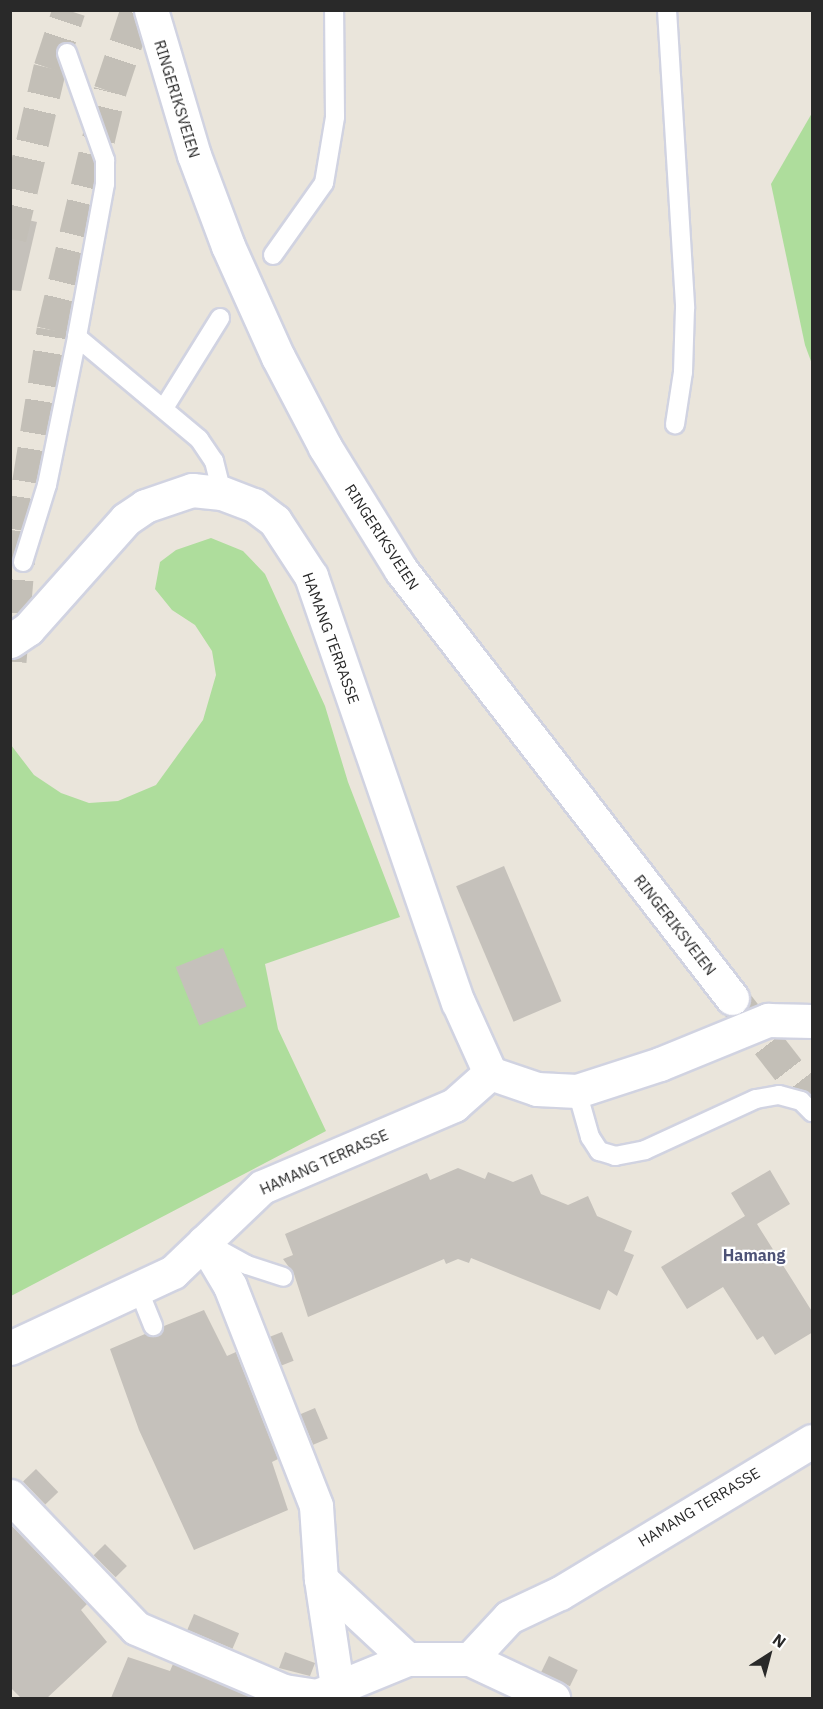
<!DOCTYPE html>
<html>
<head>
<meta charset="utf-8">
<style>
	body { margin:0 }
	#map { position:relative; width:823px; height:1709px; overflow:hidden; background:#eae5db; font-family:"IBM Plex Sans",sans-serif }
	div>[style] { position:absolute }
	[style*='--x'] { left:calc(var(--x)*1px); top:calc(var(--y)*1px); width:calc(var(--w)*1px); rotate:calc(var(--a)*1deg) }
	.green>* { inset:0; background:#aedd9c }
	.building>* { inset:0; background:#c5c1bb; transform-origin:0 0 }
	.secondary-tunnel>* { height:33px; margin-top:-16.5px; transform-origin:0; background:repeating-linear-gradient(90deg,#c3bfb7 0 33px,transparent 0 49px) }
	.motorway-tunnel>* { height:33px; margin-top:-16.5px; transform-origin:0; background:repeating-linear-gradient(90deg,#c3bfb7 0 33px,transparent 0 49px) }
	.roads { filter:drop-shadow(2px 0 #d1d3e1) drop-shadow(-2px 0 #d1d3e1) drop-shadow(0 2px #d1d3e1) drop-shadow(0 -2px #d1d3e1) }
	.service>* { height:18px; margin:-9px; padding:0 9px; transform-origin:9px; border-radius:9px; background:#fff }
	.minor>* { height:33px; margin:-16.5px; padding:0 16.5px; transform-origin:16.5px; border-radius:16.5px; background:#fff }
	.secondary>* { height:33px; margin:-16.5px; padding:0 16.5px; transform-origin:16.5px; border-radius:16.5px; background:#fff }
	span { translate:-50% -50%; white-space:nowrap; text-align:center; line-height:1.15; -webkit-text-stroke:4.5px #fff; paint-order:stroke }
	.street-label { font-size:15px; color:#292929 }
	.neighbourhood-label { font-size:16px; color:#4d5276; font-weight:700 }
	.frame { position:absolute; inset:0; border:12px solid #292929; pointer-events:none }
	.north { position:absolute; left:739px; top:1625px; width:60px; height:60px; -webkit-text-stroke:4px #fff; paint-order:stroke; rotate:36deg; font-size:16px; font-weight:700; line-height:24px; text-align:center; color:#292929 }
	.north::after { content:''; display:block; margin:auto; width:21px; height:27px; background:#292929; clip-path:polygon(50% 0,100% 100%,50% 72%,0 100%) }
</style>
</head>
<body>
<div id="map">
	<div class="green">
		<i style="clip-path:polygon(812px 113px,812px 364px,805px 345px,771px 184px)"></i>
		<i style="clip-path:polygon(211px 538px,243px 551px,265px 574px,325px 706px,348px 782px,400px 917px,265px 964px,278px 1029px,326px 1131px,11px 1296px,11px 745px,34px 775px,61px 793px,89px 803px,118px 801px,156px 785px,203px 720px,216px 675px,212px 651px,195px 625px,172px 610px,155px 589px,160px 562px,176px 550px)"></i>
	</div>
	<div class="building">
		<i style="clip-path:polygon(10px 216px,37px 222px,21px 291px,10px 290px)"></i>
		<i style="left:504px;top:866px;width:147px;height:52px;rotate:67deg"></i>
		<i style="left:223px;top:948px;width:63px;height:51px;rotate:68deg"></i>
		<i style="clip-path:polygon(458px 1168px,485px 1179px,488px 1172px,513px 1182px,532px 1174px,541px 1194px,568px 1205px,588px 1196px,597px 1216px,632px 1231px,624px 1251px,634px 1255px,617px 1296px,608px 1290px,600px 1310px,471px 1258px,469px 1263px,458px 1259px,446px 1264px,444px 1259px,308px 1317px,294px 1274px,283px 1259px,293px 1255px,285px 1234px,427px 1173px,430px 1180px)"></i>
		<i style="clip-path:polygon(770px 1170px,790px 1204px,757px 1224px,813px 1313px,813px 1332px,775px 1355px,763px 1336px,757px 1340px,723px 1287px,687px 1309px,661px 1267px,745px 1216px,731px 1193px)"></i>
		<i style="clip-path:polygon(204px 1310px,227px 1356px,236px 1352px,278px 1459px,272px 1462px,288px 1510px,194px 1550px,139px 1430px,110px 1349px,145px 1334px,158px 1336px,164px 1326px)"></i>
		<i style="left:282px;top:1332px;width:31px;height:13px;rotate:68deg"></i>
		<i style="left:315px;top:1408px;width:33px;height:16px;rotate:67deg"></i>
		<i style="left:36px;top:1469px;width:32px;height:18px;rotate:46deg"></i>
		<i style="clip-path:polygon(10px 1524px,87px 1604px,81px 1610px,107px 1642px,47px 1698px,21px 1698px,10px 1687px)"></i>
		<i style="left:105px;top:1544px;width:31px;height:16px;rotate:45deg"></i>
		<i style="left:194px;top:1614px;width:49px;height:17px;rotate:23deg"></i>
		<i style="clip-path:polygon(285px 1652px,315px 1663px,310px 1676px,279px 1668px)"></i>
		<i style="left:549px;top:1656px;width:32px;height:18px;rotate:26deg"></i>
		<i style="clip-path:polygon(128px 1657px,170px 1671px,173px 1664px,254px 1698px,111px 1698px)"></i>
	</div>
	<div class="secondary-tunnel">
		<i style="--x:738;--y:1005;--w:120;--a:52.1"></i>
	</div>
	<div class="motorway-tunnel">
		<i style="--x:10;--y:238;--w:175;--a:-76.8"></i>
		<i style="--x:50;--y:68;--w:61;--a:-71.9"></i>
		<i style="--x:10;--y:661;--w:131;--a:-85.2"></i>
		<i style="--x:21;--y:530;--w:203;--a:-80.9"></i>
		<i style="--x:53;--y:330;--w:246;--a:-76.6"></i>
		<i style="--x:110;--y:91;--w:85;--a:-71.6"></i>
	</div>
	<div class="roads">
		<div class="service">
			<i style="--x:667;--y:10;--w:299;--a:86.5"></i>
			<i style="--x:685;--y:308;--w:64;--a:91.8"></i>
			<i style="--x:683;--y:372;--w:53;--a:98.7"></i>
			<i style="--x:67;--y:53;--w:114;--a:70.4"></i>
			<i style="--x:105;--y:160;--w:24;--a:90"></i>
			<i style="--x:105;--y:184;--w:156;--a:100.4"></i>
			<i style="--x:77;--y:337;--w:159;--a:39.9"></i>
			<i style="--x:199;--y:439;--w:27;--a:56"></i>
			<i style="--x:214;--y:461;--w:33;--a:76"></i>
			<i style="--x:273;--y:255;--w:88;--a:-54.7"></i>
			<i style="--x:324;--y:183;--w:67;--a:-80.5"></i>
			<i style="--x:335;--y:117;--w:107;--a:-90.5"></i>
			<i style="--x:164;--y:408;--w:106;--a:-58.1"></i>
			<i style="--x:23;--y:562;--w:81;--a:-72.7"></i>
			<i style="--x:47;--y:485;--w:151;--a:-78.5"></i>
			<i style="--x:577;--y:1091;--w:48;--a:74.2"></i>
			<i style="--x:590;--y:1137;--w:17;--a:57"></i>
			<i style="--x:599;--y:1151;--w:17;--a:17"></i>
			<i style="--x:615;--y:1156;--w:31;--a:-11"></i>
			<i style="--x:645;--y:1150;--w:122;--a:-24.7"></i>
			<i style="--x:756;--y:1099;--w:23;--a:-10"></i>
			<i style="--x:779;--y:1095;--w:23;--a:15"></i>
			<i style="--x:801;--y:1101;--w:16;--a:45"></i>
			<i style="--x:211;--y:1245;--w:41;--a:29.1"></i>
			<i style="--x:247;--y:1265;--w:38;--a:18"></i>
			<i style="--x:139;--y:1291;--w:38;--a:68"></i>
		</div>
		<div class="minor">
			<i style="--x:10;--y:641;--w:22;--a:-34"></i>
			<i style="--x:28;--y:629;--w:147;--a:-48.3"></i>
			<i style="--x:126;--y:519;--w:23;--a:-34"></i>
			<i style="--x:145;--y:506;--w:50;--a:-18.8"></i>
			<i style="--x:192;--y:490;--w:30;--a:6"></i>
			<i style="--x:222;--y:493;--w:34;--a:21"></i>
			<i style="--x:254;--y:505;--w:26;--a:37"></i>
			<i style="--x:275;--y:521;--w:66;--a:56.8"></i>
			<i style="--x:311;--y:576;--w:451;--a:71"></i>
			<i style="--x:458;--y:1002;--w:78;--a:65.7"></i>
			<i style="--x:490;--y:1073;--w:50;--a:18.8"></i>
			<i style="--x:537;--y:1089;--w:40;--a:2.9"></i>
			<i style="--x:577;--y:1091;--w:87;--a:-18"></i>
			<i style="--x:660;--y:1064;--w:117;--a:-22.2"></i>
			<i style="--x:768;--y:1020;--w:44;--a:1.3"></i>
			<i style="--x:204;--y:1242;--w:51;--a:59.4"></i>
			<i style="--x:230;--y:1286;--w:236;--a:68.6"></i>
			<i style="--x:316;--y:1506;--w:73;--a:86.1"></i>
			<i style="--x:321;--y:1579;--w:108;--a:81.5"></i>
			<i style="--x:10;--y:1348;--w:180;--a:-25"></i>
			<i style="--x:173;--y:1272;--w:123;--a:-43.7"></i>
			<i style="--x:262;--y:1187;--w:209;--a:-23.1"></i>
			<i style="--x:454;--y:1105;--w:48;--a:-41.6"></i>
			<i style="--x:10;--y:1496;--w:182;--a:46.3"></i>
			<i style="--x:136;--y:1628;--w:161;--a:23.1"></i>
			<i style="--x:284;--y:1691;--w:33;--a:9"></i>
			<i style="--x:317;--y:1696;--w:97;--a:-22.3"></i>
			<i style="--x:407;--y:1659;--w:63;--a:0"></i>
			<i style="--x:470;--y:1659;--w:57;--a:-47.1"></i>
			<i style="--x:509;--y:1617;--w:56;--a:-25.2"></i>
			<i style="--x:560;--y:1593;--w:294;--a:-31.1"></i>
			<i style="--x:321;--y:1579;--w:117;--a:42.9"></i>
			<i style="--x:470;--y:1659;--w:92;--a:25.2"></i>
		</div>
		<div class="secondary">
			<i style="--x:151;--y:10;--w:151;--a:73.5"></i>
			<i style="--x:194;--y:155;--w:97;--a:69.5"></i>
			<i style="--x:228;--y:246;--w:122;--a:65.8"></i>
			<i style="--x:278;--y:357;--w:102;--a:62.4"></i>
			<i style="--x:325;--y:447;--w:145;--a:58.3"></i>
			<i style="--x:401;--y:570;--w:541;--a:52.28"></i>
		</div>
	</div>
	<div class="street-label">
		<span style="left:177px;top:99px;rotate:73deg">RINGERIKSVEIEN</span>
		<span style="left:382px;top:537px;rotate:57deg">RINGERIKSVEIEN</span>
		<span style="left:331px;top:638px;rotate:70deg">HAMANG TERRASSE</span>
		<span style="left:675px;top:925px;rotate:52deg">RINGERIKSVEIEN</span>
		<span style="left:324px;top:1162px;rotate:-24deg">HAMANG TERRASSE</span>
		<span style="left:699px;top:1507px;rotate:-31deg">HAMANG TERRASSE</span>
	</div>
	<div class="neighbourhood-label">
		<span style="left:754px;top:1255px">Hamang</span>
	</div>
	<div class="frame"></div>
	<div class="north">N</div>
</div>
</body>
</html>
